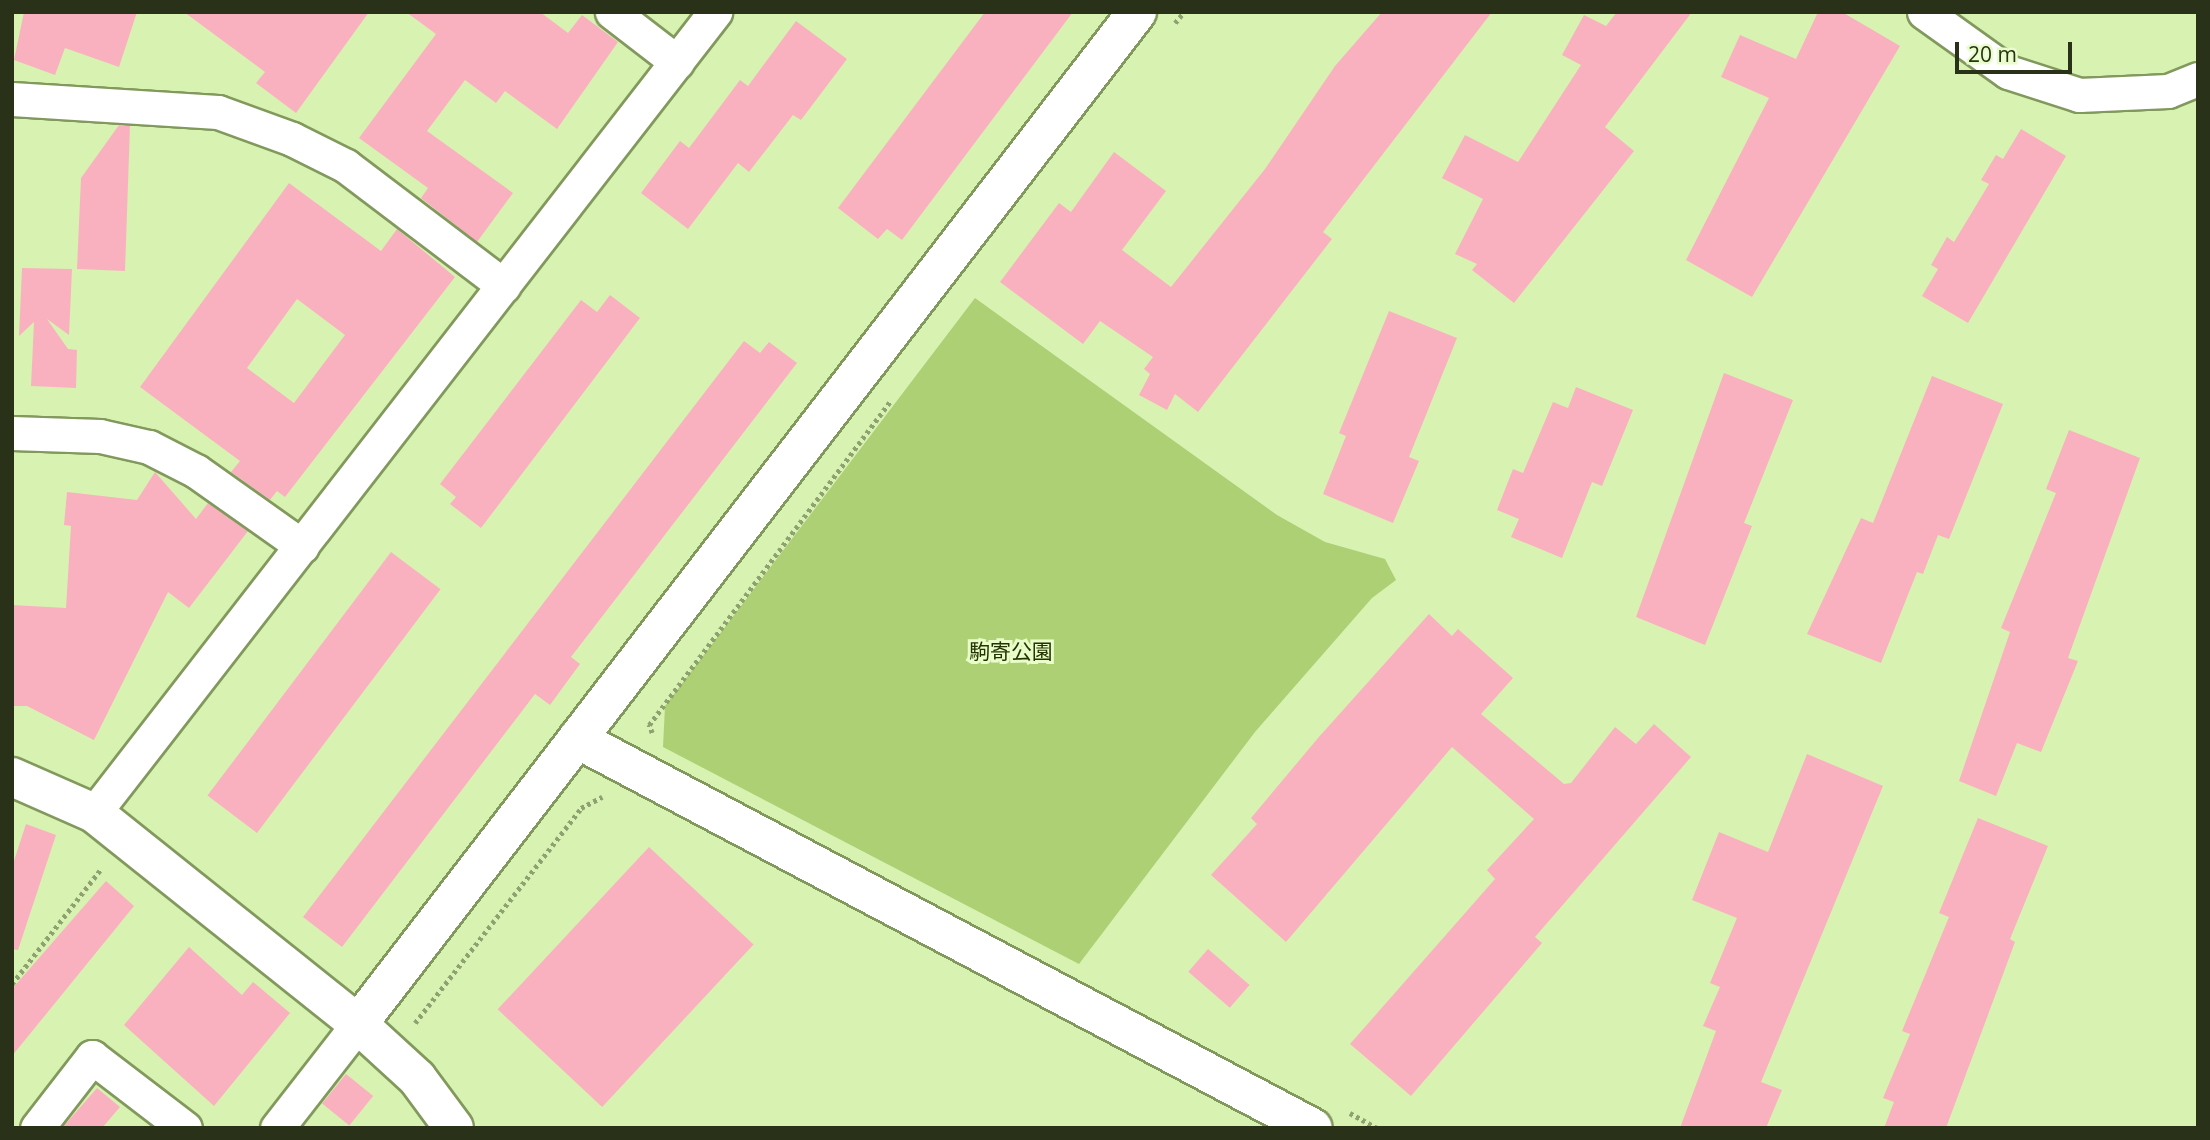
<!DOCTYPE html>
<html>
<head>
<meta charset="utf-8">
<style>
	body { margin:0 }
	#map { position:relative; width:2210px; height:1140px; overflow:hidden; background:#d8f2b2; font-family:"Open Sans","Noto Sans JP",sans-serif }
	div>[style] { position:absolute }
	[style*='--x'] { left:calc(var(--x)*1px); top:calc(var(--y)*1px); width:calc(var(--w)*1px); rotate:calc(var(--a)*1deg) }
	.green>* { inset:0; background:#add074 }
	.building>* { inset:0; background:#fab1bf; transform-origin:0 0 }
	.path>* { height:4.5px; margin-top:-2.25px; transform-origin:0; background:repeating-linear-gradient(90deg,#8ea171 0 3.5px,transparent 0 7px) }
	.roads { filter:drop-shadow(2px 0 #82995d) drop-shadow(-2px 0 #82995d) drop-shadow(0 2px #82995d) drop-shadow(0 -2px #82995d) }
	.street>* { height:33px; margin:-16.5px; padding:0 16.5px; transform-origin:16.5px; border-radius:16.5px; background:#fff }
	.secondary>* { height:38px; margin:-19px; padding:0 19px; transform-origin:19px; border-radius:19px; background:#fff }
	span { translate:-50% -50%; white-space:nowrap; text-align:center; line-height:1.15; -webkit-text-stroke:6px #e8fdca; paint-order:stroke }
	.park-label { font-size:21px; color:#243400 }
	.frame { position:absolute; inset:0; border:14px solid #293219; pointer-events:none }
	.scale { position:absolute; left:1955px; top:42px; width:117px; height:32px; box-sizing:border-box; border:4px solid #293219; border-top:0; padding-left:9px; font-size:21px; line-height:24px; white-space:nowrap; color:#293219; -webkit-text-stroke:5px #e8fdca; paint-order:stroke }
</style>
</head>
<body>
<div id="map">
	<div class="green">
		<i style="clip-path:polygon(975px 298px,1277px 515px,1325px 542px,1385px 559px,1396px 580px,1372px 598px,1255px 732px,1079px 964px,663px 747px,665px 706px)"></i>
	</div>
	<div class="building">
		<i style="clip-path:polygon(24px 12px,137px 12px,119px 67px,65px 48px,55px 75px,14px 60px)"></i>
		<i style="clip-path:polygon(184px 12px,369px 12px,296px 113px,256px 83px,265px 72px)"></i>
		<i style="clip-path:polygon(406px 12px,540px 12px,568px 33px,582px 15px,618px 42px,557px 129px,505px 91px,496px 103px,465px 80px,427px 131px,513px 193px,477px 242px,421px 198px,428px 188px,359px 138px,436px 34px)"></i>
		<i style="clip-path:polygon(985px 12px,1073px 12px,902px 240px,887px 229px,878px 239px,838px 208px)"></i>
		<i style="clip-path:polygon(1382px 12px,1492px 12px,1323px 232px,1332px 239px,1198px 412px,1175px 394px,1167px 410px,1139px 395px,1150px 374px,1144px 369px,1153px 357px,1100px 321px,1083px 344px,1000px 282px,1059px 203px,1071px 212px,1114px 152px,1166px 191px,1122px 250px,1171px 287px,1265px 169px,1335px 66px)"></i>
		<i style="clip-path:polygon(1617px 12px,1692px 12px,1605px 127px,1634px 151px,1514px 303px,1472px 270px,1477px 264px,1455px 254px,1483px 199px,1442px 178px,1465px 135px,1518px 162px,1581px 65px,1562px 55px,1584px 15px,1606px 26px)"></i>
		<i style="clip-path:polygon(1818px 12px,1842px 12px,1900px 46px,1752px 297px,1686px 260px,1769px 98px,1721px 77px,1740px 35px,1796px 59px)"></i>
		<i style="clip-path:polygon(796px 21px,847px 59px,801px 120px,793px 115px,749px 172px,738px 163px,688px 229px,641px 193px,680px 141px,689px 148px,740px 80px,748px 86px)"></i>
		<i style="clip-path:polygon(119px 125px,130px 126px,125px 271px,77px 269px,81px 178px)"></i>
		<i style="clip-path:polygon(2021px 129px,2066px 156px,1968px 323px,1922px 296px,1938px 269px,1931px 265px,1947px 237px,1954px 242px,1989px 184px,1981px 180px,1996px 155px,2003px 159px)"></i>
		<i style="clip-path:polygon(evenodd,289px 183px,381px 251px,397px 229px,455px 277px,285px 497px,277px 491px,270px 500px,231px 472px,240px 461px,140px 387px,289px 183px,297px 299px,345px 335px,294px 403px,247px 368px,297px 299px)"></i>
		<i style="clip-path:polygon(22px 268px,72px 269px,69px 335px,47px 319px,68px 349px,77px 350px,76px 388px,31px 386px,34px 322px,19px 336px)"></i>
		<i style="clip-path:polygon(610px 295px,640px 318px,481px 528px,450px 504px,456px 497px,440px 484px,581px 300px,597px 312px)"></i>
		<i style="clip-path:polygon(1389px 311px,1457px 338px,1409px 457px,1419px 461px,1393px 523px,1323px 494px,1346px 436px,1339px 433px)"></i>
		<i style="clip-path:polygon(744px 341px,760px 353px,769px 342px,797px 363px,571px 657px,580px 664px,550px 705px,535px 694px,342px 947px,303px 917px)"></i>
		<i style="clip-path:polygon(1724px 373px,1793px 400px,1744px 523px,1752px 526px,1705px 645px,1636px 617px)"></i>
		<i style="clip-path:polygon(1932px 376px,2003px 404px,1949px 539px,1938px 535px,1923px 574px,1917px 572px,1881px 663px,1807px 634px,1861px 518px,1873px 523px)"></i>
		<i style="clip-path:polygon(1576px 387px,1633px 410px,1602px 486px,1592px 482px,1562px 558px,1511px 537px,1519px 519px,1497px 510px,1513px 469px,1523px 473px,1553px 402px,1568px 408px)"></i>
		<i style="clip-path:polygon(2069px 430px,2140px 458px,2068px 658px,2078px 661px,2041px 752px,2017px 743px,1996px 796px,1959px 781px,2010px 632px,2001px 628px,2056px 493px,2046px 489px)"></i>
		<i style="clip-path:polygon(155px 472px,196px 519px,208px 503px,248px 531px,189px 608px,168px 592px,94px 740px,27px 706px,12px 706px,12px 605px,66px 608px,71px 526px,64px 525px,67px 492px,137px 500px)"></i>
		<i style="left:391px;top:552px;width:62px;height:305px;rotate:37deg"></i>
		<i style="clip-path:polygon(1429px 614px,1452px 636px,1458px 629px,1513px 678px,1481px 714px,1564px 784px,1571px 783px,1615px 727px,1636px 744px,1654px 724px,1691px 757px,1535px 937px,1542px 943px,1411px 1096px,1350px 1044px,1495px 879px,1487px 870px,1534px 819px,1452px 747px,1286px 942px,1211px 875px,1257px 824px,1251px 818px,1318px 738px)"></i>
		<i style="clip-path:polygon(1807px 754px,1883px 786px,1761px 1082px,1782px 1090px,1766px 1128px,1680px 1128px,1716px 1031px,1703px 1026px,1720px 987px,1710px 983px,1737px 918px,1692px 900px,1719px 832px,1768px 852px)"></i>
		<i style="clip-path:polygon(1978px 818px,2048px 846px,2010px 939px,2015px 942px,1946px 1128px,1884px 1128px,1894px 1102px,1883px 1098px,1910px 1034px,1902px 1031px,1949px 917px,1939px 913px)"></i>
		<i style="clip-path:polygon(26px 824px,56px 835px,18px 950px,12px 949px,12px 867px)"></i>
		<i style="left:649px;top:847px;width:143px;height:222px;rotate:43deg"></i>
		<i style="clip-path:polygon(106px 881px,134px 906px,12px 1056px,12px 989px)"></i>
		<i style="clip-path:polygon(189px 947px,242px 995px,253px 982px,290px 1013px,214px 1106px,124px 1025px)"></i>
		<i style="left:1208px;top:949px;width:55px;height:30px;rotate:41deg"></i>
		<i style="left:346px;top:1074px;width:35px;height:38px;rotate:39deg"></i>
		<i style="clip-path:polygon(97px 1088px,120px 1107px,102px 1128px,62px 1128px)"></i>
	</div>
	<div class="path">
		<i style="--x:1175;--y:23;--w:14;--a:-51"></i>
		<i style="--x:652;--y:733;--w:9;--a:-111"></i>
		<i style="--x:649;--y:725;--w:403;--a:-53.3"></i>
		<i style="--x:12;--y:984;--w:145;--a:-52.3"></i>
		<i style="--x:415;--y:1023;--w:272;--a:-52.3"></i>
		<i style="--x:581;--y:808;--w:24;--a:-28"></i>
		<i style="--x:1350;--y:1113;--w:31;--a:29"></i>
	</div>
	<div class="roads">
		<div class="street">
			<i style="--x:612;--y:12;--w:82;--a:37.6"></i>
			<i style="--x:1924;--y:12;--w:103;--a:35.5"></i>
			<i style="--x:2008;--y:72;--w:75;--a:17.9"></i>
			<i style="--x:2079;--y:95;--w:89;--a:-2.6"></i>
			<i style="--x:2168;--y:91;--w:32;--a:-22"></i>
			<i style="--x:12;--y:99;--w:206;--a:3.6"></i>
			<i style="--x:218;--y:112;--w:79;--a:20"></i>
			<i style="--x:292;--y:139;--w:60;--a:26.6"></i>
			<i style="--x:346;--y:166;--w:198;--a:37.2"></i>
			<i style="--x:12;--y:433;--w:88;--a:2"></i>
			<i style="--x:100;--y:436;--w:50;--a:12.7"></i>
			<i style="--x:149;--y:447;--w:53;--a:27.1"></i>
			<i style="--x:196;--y:471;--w:130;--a:35.3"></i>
			<i style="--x:94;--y:813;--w:1014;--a:-52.21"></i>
			<i style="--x:37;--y:1128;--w:90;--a:-52.2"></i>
			<i style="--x:92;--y:1057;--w:117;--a:37.4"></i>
			<i style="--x:277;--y:1128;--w:132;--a:-52.1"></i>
		</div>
		<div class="secondary">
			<i style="--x:577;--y:739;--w:832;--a:27.86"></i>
			<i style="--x:12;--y:777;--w:90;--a:23.7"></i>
			<i style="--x:94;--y:813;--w:338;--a:38.6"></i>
			<i style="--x:358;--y:1024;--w:80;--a:42.5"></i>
			<i style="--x:417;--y:1078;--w:62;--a:53.5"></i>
			<i style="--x:358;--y:1024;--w:1277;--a:-52.41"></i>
		</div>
	</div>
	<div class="park-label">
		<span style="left:1011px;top:651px">駒寄公園</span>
	</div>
	<div class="frame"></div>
	<div class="scale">20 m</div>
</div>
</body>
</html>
